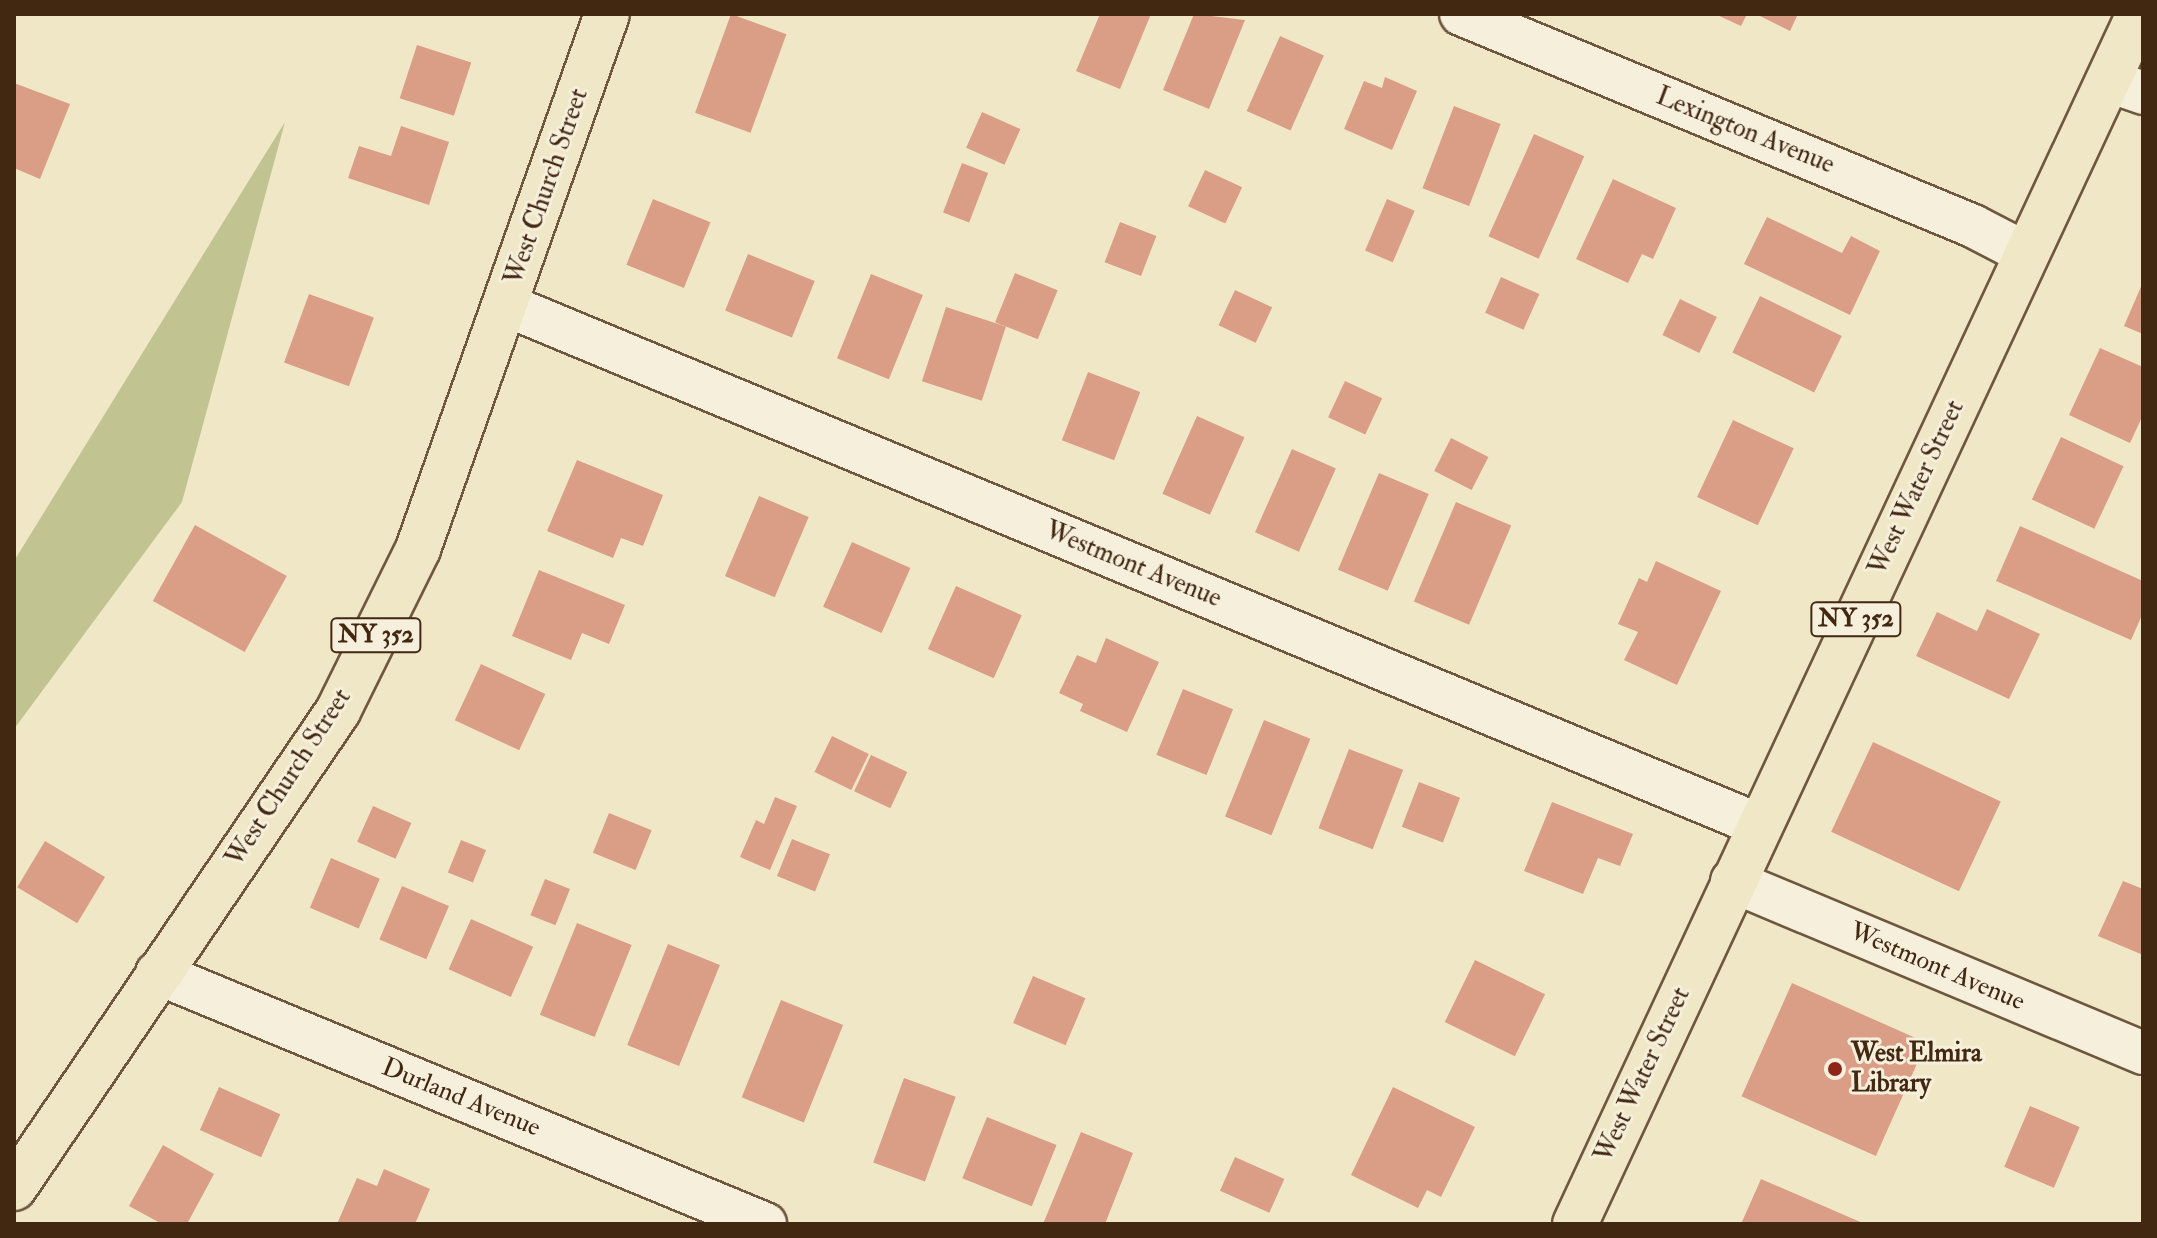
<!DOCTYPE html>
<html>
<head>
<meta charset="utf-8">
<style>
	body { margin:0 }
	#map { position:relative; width:2157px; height:1238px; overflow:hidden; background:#f0e7c7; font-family:"IM FELL Double Pica",serif }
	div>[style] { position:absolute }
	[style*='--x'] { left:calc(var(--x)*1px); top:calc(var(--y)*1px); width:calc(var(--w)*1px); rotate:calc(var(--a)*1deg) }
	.green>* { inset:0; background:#c1c391 }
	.building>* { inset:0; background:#da9e87; transform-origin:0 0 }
	.roads { filter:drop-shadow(2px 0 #6e573e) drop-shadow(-2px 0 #6e573e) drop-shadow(0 2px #6e573e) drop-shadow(0 -2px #6e573e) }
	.minor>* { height:42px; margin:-21px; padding:0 21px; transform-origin:21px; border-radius:21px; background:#f5efdb }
	.primary>* { height:44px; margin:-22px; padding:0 22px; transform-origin:22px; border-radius:22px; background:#f0e7c7 }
	.dots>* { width:22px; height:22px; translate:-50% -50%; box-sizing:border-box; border:4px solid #f5efdb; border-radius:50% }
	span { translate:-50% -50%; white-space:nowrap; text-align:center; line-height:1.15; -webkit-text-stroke:6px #f5efdb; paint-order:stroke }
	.shield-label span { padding:2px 6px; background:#f5efdb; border:2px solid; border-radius:6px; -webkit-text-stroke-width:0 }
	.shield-label { font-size:24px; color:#422711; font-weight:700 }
	.street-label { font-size:26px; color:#422711 }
	.poi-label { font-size:26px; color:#422711; font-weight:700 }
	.left { translate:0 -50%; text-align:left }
	.frame { position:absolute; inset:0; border:16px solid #422711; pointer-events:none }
</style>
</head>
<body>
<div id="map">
	<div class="green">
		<i style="clip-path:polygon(285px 122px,182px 502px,14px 729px,14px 561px)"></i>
	</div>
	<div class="building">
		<i style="left:731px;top:14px;width:59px;height:105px;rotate:20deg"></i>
		<i style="clip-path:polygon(1100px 14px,1151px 14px,1120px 89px,1076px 71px)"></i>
		<i style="clip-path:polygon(1194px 14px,1245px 20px,1209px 109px,1163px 90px)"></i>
		<i style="clip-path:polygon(1715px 14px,1747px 14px,1741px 26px)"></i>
		<i style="clip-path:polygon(1756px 14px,1798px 14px,1790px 31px)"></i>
		<i style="left:1280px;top:36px;width:48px;height:82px;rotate:24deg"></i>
		<i style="left:417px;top:45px;width:57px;height:56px;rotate:18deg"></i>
		<i style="clip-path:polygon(1385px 77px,1417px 91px,1392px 150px,1344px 129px,1364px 81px,1382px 88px)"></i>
		<i style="clip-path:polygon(14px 83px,70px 104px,40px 179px,14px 168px)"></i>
		<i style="left:1454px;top:106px;width:50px;height:88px;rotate:21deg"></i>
		<i style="left:982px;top:112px;width:42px;height:39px;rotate:24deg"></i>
		<i style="clip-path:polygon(401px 126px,449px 142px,429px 205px,348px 178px,359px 146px,391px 156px)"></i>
		<i style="left:1534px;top:134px;width:55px;height:112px;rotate:24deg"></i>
		<i style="left:962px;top:163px;width:28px;height:53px;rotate:21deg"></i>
		<i style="left:1205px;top:170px;width:41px;height:40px;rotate:25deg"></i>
		<i style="clip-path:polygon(1613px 179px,1676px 208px,1653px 259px,1642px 254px,1628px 283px,1576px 259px)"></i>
		<i style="left:653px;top:199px;width:62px;height:71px;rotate:22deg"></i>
		<i style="left:1387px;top:199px;width:30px;height:56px;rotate:23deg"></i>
		<i style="clip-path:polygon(1767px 217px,1842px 253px,1851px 236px,1880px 251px,1850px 315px,1744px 264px)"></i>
		<i style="left:1120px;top:222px;width:39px;height:43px;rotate:21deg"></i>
		<i style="left:748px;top:254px;width:72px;height:61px;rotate:22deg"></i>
		<i style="left:1015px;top:273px;width:46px;height:53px;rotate:22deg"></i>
		<i style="left:871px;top:274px;width:56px;height:91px;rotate:22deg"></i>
		<i style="left:1501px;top:277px;width:42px;height:39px;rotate:24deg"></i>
		<i style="clip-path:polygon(2143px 282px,2143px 334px,2124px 326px)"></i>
		<i style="left:1235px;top:290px;width:41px;height:39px;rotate:25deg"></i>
		<i style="left:309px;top:294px;width:69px;height:73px;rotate:20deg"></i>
		<i style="left:1760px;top:296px;width:91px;height:63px;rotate:26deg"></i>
		<i style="left:1680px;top:299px;width:41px;height:40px;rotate:26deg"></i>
		<i style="left:946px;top:307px;width:63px;height:78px;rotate:18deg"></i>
		<i style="clip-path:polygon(2100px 348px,2143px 367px,2143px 415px,2130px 443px,2069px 415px)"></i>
		<i style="left:1088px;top:372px;width:56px;height:73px;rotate:21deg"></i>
		<i style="left:1345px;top:381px;width:41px;height:40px;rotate:25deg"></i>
		<i style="left:1197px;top:416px;width:52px;height:85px;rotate:24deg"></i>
		<i style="left:1733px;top:420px;width:67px;height:85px;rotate:25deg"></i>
		<i style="left:2061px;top:437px;width:69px;height:69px;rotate:25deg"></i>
		<i style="left:1451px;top:438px;width:42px;height:37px;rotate:27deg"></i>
		<i style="left:1292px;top:449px;width:48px;height:91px;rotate:24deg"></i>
		<i style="clip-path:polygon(577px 460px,663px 495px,643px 546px,621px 538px,613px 558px,547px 531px)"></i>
		<i style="left:1379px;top:473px;width:54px;height:105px;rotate:23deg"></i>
		<i style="left:759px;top:496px;width:54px;height:87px;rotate:23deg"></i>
		<i style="left:1456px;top:502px;width:60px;height:108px;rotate:23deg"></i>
		<i style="left:195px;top:525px;width:105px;height:87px;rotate:29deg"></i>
		<i style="clip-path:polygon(2020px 526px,2143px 581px,2143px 613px,2131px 640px,1996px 581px)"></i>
		<i style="left:852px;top:542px;width:64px;height:71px;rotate:24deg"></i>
		<i style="clip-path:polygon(1656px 561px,1721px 591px,1677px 685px,1624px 660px,1638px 632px,1618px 624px,1639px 578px,1647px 582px)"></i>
		<i style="clip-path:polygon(539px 570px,625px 605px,609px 644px,582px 633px,571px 660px,512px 636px)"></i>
		<i style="left:956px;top:586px;width:72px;height:69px;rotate:24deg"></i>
		<i style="clip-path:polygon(1987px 609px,2040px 634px,2009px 699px,1916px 656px,1937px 612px,1977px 631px)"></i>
		<i style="clip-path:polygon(1106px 638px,1159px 662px,1127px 732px,1080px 711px,1083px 704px,1059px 693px,1077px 655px,1096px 663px)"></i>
		<i style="left:481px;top:664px;width:71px;height:62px;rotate:25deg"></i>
		<i style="left:1183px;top:689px;width:54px;height:71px;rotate:22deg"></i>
		<i style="left:1264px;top:720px;width:50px;height:104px;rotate:22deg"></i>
		<i style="left:832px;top:736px;width:41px;height:40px;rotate:26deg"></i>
		<i style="left:1873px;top:742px;width:141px;height:99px;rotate:25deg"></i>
		<i style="left:1349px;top:749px;width:58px;height:85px;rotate:21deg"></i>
		<i style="left:871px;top:755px;width:40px;height:40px;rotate:25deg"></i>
		<i style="left:1419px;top:782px;width:44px;height:48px;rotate:21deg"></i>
		<i style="clip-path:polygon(775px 797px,797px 806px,770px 870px,740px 857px,756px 820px,764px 824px)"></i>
		<i style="clip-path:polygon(1552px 802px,1633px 834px,1620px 866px,1598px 858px,1583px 894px,1524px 871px)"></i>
		<i style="left:373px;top:806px;width:42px;height:39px;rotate:24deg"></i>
		<i style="left:609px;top:813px;width:46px;height:43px;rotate:22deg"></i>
		<i style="left:792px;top:839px;width:41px;height:40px;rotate:22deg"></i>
		<i style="left:461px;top:840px;width:27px;height:35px;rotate:22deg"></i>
		<i style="left:45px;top:841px;width:70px;height:54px;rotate:31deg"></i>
		<i style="left:331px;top:858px;width:53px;height:54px;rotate:23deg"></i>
		<i style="left:545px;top:879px;width:27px;height:39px;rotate:22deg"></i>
		<i style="clip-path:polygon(2123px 881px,2143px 889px,2143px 955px,2098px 936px)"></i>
		<i style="left:402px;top:886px;width:51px;height:58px;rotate:23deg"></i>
		<i style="left:471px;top:919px;width:68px;height:55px;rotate:24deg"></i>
		<i style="left:577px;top:923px;width:59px;height:99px;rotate:22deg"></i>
		<i style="left:668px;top:944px;width:56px;height:109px;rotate:22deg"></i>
		<i style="left:1475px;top:960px;width:78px;height:69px;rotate:26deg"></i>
		<i style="left:1033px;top:976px;width:57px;height:51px;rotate:23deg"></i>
		<i style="left:1792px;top:983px;width:147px;height:124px;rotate:24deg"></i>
		<i style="left:781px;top:1000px;width:67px;height:105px;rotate:22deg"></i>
		<i style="left:904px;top:1078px;width:55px;height:90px;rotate:20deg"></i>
		<i style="left:219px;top:1087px;width:67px;height:47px;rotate:24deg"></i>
		<i style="clip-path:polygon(1393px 1087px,1475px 1127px,1441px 1197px,1427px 1190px,1418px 1208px,1351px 1175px)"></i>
		<i style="left:2030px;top:1106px;width:54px;height:66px;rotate:23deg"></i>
		<i style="left:987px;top:1117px;width:75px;height:66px;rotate:22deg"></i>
		<i style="clip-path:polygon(1081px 1132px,1133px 1153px,1105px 1224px,1043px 1224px)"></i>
		<i style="clip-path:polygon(163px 1145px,214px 1174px,187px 1224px,162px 1224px,129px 1206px)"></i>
		<i style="left:1235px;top:1157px;width:54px;height:37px;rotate:24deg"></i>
		<i style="clip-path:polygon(384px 1169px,430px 1189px,415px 1224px,337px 1224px,357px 1178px,377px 1186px)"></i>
		<i style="clip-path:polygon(1761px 1179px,1865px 1224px,1741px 1224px)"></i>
	</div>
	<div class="roads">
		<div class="minor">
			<i style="--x:1461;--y:14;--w:554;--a:22.49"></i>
			<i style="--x:1973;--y:226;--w:61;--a:27.4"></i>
			<i style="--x:2109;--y:81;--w:36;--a:19"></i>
			<i style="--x:506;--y:305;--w:1357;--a:22.54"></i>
			<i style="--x:1732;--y:881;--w:446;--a:22.7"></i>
			<i style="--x:157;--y:973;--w:658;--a:22.43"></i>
		</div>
		<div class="primary">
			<i style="--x:14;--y:1188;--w:577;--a:-55.81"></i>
			<i style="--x:338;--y:711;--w:181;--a:-63.7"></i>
			<i style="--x:418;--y:549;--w:567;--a:-70.54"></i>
			<i style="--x:1575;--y:1224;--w:1335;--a:-65.01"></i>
		</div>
	</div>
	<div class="dots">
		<i style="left:1835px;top:1069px;background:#8f2418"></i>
	</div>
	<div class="shield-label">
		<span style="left:1856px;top:619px">NY 352</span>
		<span style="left:376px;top:635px">NY 352</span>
	</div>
	<div class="street-label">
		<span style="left:1745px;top:131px;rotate:22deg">Lexington Avenue</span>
		<span style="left:547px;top:187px;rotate:-71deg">West Church Street</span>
		<span style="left:1917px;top:488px;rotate:-65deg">West Water Street</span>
		<span style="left:1133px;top:565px;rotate:22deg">Westmont Avenue</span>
		<span style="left:289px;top:778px;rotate:-57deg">West Church Street</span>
		<span style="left:1937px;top:967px;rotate:23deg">Westmont Avenue</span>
		<span style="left:1643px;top:1075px;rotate:-65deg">West Water Street</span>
		<span style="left:461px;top:1098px;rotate:22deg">Durland Avenue</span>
	</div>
	<div class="poi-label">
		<span class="left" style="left:1851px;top:1069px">West Elmira<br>Library</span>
	</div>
	<div class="frame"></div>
</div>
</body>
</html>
